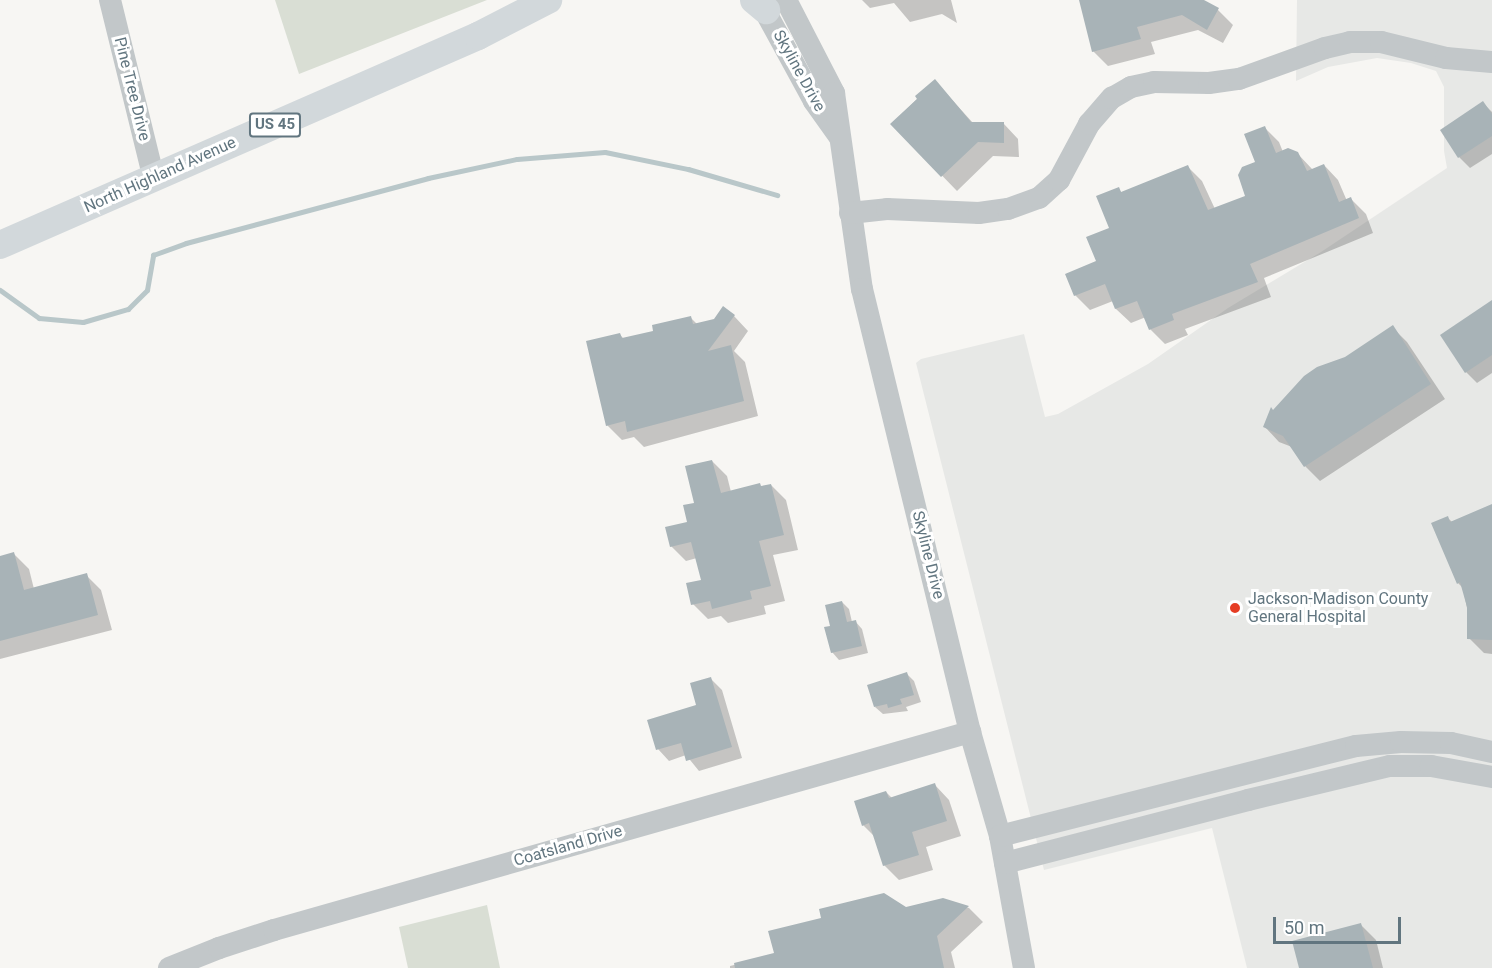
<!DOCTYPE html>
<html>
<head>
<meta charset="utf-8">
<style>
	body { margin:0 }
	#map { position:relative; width:1492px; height:968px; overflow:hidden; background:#f7f6f3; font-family:Roboto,sans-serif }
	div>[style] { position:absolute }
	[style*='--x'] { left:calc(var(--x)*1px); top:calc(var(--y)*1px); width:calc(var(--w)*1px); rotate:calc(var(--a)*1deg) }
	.built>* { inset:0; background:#e7e8e6 }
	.green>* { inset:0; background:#d9ded4 }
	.shadow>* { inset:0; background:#0003 }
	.stream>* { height:5px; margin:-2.5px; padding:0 2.5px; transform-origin:2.5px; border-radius:2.5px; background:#b9c7c9 }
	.building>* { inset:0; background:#a8b3b7 }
	.minor>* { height:22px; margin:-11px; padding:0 11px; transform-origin:11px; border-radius:11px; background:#c2c7c9 }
	.major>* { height:28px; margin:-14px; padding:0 14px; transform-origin:14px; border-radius:14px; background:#d2d8db }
	.dots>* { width:16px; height:16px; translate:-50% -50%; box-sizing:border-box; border:3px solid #fff; border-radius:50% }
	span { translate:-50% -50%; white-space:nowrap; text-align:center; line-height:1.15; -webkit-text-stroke:6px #fff; paint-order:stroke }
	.shield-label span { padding:2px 4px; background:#fff; border:2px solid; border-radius:4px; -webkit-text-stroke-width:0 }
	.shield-label { font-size:15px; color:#61757f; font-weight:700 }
	.street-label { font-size:16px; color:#61757f }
	.poi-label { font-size:16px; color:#61757f }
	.left { translate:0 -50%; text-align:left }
	.scale { position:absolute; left:1273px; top:917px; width:128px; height:27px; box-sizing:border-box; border:3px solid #61757f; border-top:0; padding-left:8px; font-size:18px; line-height:21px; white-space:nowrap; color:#61757f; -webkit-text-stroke:4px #fff; paint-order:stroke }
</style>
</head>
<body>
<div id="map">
	<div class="built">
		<i style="clip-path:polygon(1297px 0,1492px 0,1492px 968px,1247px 968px,1212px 828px,1044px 870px,916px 363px,921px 359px,1024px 334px,1045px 417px,1058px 414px,1148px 364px,1228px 308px,1321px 252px,1447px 168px,1444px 151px,1444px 87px,1436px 71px,1411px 63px,1377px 58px,1328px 67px,1296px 81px)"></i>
	</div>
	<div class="green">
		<i style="clip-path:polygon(275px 0,487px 0,299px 74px)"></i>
		<i style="clip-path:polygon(487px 905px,500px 968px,408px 968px,399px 927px)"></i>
	</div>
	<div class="shadow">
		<i style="clip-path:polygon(862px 0,951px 0,957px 23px,942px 14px,910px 22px,894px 3px,870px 8px)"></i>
		<i style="clip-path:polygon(1080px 0,1201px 0,1218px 10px,1233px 25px,1223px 43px,1198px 30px,1151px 42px,1155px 54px,1108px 66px,1093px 51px)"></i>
		<i style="clip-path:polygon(935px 81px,973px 123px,1004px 124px,1018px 139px,1019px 157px,993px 156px,957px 191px,892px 124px)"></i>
		<i style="clip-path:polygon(1483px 103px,1492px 112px,1492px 154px,1470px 168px,1459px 157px)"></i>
		<i style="clip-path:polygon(1265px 128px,1279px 142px,1283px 152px,1297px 153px,1313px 170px,1324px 165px,1338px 180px,1347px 201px,1351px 199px,1366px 214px,1373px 233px,1264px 278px,1271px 297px,1185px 329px,1188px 335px,1165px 344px,1150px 329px,1146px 317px,1131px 323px,1116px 309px,1113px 301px,1090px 310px,1075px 295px,1098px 262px,1111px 229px,1118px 189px,1122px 193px,1188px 167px,1202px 181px,1215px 209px,1247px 196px)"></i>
		<i style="clip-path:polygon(1492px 302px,1492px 373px,1477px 383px,1466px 372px)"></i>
		<i style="clip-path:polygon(734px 316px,748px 331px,734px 351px,745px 362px,758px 416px,644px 447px,634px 437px,622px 440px,607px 425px,620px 335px,624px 339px,655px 332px,690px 317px,697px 324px)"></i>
		<i style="clip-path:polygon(1392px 327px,1407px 342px,1445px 399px,1320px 481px,1305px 466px,1292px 447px,1279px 442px,1265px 427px,1274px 412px)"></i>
		<i style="clip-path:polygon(712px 461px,727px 476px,731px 492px,771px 485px,786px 500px,798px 550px,773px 555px,785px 601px,764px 606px,766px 614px,728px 623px,721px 616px,708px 619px,693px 604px,703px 581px,697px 558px,686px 561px,671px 546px,688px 523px)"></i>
		<i style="clip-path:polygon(1492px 506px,1492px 654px,1484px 653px,1469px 638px,1470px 623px,1463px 588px,1458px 583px,1448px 518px,1452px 522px)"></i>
		<i style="clip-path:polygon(14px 554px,29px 569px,34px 589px,86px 575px,101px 590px,112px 630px,0 659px,0 558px)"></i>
		<i style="clip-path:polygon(842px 602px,849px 609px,852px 622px,855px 621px,862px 629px,868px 653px,839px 660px,832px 652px)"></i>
		<i style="clip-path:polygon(907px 674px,914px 681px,921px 702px,906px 707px,908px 711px,883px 714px,875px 707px)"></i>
		<i style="clip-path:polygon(710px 678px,722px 690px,742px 758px,699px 771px,686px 755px,669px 761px,658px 749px,698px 706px)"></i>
		<i style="clip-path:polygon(935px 785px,949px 800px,961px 836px,926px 847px,933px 870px,899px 880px,884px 865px,875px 837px,863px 825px,886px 792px,892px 798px)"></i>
		<i style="clip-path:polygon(943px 900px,969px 908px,983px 922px,951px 952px,955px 968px,730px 968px,730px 966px,776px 954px,906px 909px)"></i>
		<i style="clip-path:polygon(1361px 925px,1376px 940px,1383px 968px,1300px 968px)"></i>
	</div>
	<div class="stream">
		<i style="--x:0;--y:290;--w:48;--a:35.7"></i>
		<i style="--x:39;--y:318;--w:44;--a:5.2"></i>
		<i style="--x:83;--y:322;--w:47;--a:-16.1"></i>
		<i style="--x:128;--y:309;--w:27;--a:-45"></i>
		<i style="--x:147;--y:290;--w:36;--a:-80"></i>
		<i style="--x:153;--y:255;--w:35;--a:-20"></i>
		<i style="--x:186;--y:243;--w:251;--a:-15"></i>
		<i style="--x:428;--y:178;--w:91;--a:-12.1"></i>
		<i style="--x:517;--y:159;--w:88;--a:-4.5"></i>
		<i style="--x:605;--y:152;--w:85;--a:11.6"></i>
		<i style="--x:688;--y:169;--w:93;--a:16.3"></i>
	</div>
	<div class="building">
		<i style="clip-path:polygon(1079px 0,1204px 0,1219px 8px,1207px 30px,1182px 15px,1137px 27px,1141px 39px,1092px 52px)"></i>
		<i style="clip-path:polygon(935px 79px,971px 122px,1004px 122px,1004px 143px,978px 142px,941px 177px,890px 124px,917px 99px,915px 96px)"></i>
		<i style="clip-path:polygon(1483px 101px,1492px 114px,1492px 136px,1458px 158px,1440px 130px)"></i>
		<i style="clip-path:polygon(1265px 126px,1276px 153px,1288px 148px,1298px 152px,1307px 171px,1324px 164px,1339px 202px,1351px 197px,1359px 218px,1250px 264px,1258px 282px,1172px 314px,1174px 320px,1149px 330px,1137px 301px,1115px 309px,1105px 284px,1074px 296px,1065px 274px,1096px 261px,1086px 237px,1109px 228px,1096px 196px,1119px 187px,1121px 192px,1188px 165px,1208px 210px,1245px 196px,1238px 175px,1242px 167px,1255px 162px,1244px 134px)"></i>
		<i style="clip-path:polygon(1492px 300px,1492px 355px,1465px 373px,1440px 335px)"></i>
		<i style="clip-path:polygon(723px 306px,735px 315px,708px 351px,731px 345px,744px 401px,627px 432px,625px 421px,606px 426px,586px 341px,620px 333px,622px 338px,653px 331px,652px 325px,691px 316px,693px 324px,714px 319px)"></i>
		<i style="clip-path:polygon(1393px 325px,1431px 384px,1304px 467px,1283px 436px,1263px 427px,1271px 407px,1273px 410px,1304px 376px,1317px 367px,1345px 357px)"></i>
		<i style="clip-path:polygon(712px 460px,721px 493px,760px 483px,761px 486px,771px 484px,784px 535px,759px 541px,771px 586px,750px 591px,752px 599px,712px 609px,710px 601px,691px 605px,686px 583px,701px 580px,691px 542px,670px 547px,665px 527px,687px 522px,683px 505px,694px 503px,685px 466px)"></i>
		<i style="clip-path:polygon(1492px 504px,1492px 640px,1467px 639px,1467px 607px,1460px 582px,1457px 584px,1431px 523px,1448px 516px,1450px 522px)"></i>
		<i style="clip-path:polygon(14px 552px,24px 590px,87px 573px,98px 615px,0 641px,0 556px)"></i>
		<i style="clip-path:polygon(842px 601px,847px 622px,856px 620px,862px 646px,831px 653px,824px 627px,830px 626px,825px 605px)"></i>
		<i style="clip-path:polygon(907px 672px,914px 695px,900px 699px,902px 704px,888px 708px,887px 704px,874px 707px,867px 685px)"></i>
		<i style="clip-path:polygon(711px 677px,732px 747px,686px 761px,681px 743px,656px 750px,647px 720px,696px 705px,690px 683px)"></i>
		<i style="clip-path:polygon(935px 783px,947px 821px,912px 832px,919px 855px,883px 866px,869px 823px,862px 826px,854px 801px,886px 791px,889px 798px)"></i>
		<i style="clip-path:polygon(884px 893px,906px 907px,943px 898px,969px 906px,937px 936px,944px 968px,735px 968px,734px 963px,774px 953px,768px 931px,821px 918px,819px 909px)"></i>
		<i style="clip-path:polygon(1361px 923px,1373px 968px,1299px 968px,1292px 941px)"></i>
	</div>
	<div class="minor">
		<i style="--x:110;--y:0;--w:184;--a:76.2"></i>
		<i style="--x:759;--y:0;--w:115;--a:61.4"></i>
		<i style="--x:814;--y:101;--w:43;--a:54.5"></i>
		<i style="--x:786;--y:0;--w:105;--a:62.7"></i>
		<i style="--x:834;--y:93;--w:198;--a:81.9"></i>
		<i style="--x:862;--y:289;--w:456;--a:76.3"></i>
		<i style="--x:970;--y:732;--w:108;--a:73.9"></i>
		<i style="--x:1000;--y:836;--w:134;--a:79.7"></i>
		<i style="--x:850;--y:213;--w:37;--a:-6"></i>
		<i style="--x:887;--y:209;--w:92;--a:2.5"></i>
		<i style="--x:979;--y:213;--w:29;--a:-8"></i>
		<i style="--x:1008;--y:209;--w:33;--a:-20"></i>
		<i style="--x:1039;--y:198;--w:27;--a:-42"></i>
		<i style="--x:1059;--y:180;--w:64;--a:-61.8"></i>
		<i style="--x:1089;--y:124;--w:35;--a:-49"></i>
		<i style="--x:1112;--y:98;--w:22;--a:-30"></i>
		<i style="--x:1131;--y:87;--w:24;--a:-12"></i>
		<i style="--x:1154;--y:82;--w:55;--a:1"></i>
		<i style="--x:1209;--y:83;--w:30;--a:-8"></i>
		<i style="--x:1239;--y:79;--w:91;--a:-19.8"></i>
		<i style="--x:1325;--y:48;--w:26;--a:-13"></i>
		<i style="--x:1350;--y:42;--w:31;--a:0"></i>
		<i style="--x:1381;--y:42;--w:67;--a:13.8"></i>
		<i style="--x:1446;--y:58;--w:46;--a:5"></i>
		<i style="--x:1000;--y:836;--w:367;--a:-14.2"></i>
		<i style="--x:1356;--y:746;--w:45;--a:-5.1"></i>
		<i style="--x:1401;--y:742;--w:50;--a:1.1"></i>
		<i style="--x:1451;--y:743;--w:42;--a:12.4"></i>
		<i style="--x:1005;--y:863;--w:251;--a:-14.5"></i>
		<i style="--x:1248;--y:800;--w:146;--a:-13.5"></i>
		<i style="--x:1390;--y:766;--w:41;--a:0"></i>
		<i style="--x:1431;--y:766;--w:62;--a:10.2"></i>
		<i style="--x:169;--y:968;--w:54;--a:-21.8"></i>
		<i style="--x:219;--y:948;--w:58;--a:-18.1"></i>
		<i style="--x:274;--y:930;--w:724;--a:-15.88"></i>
	</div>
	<div class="major">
		<i style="--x:754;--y:0;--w:16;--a:40"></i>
		<i style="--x:0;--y:245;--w:522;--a:-23.62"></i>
		<i style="--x:478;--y:36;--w:79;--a:-27.2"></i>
	</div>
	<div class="dots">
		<i style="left:1235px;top:608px;background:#e53d24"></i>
	</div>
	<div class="shield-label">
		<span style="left:275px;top:125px">US 45</span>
	</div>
	<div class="street-label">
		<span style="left:799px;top:71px;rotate:61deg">Skyline Drive</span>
		<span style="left:132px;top:89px;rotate:76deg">Pine Tree Drive</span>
		<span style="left:160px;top:175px;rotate:-24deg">North Highland Avenue</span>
		<span style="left:928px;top:555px;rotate:76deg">Skyline Drive</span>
		<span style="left:568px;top:846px;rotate:-16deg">Coatsland Drive</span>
	</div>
	<div class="poi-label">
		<span class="left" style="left:1248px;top:608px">Jackson-Madison County<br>General Hospital</span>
	</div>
	<div class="scale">50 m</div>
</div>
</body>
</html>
